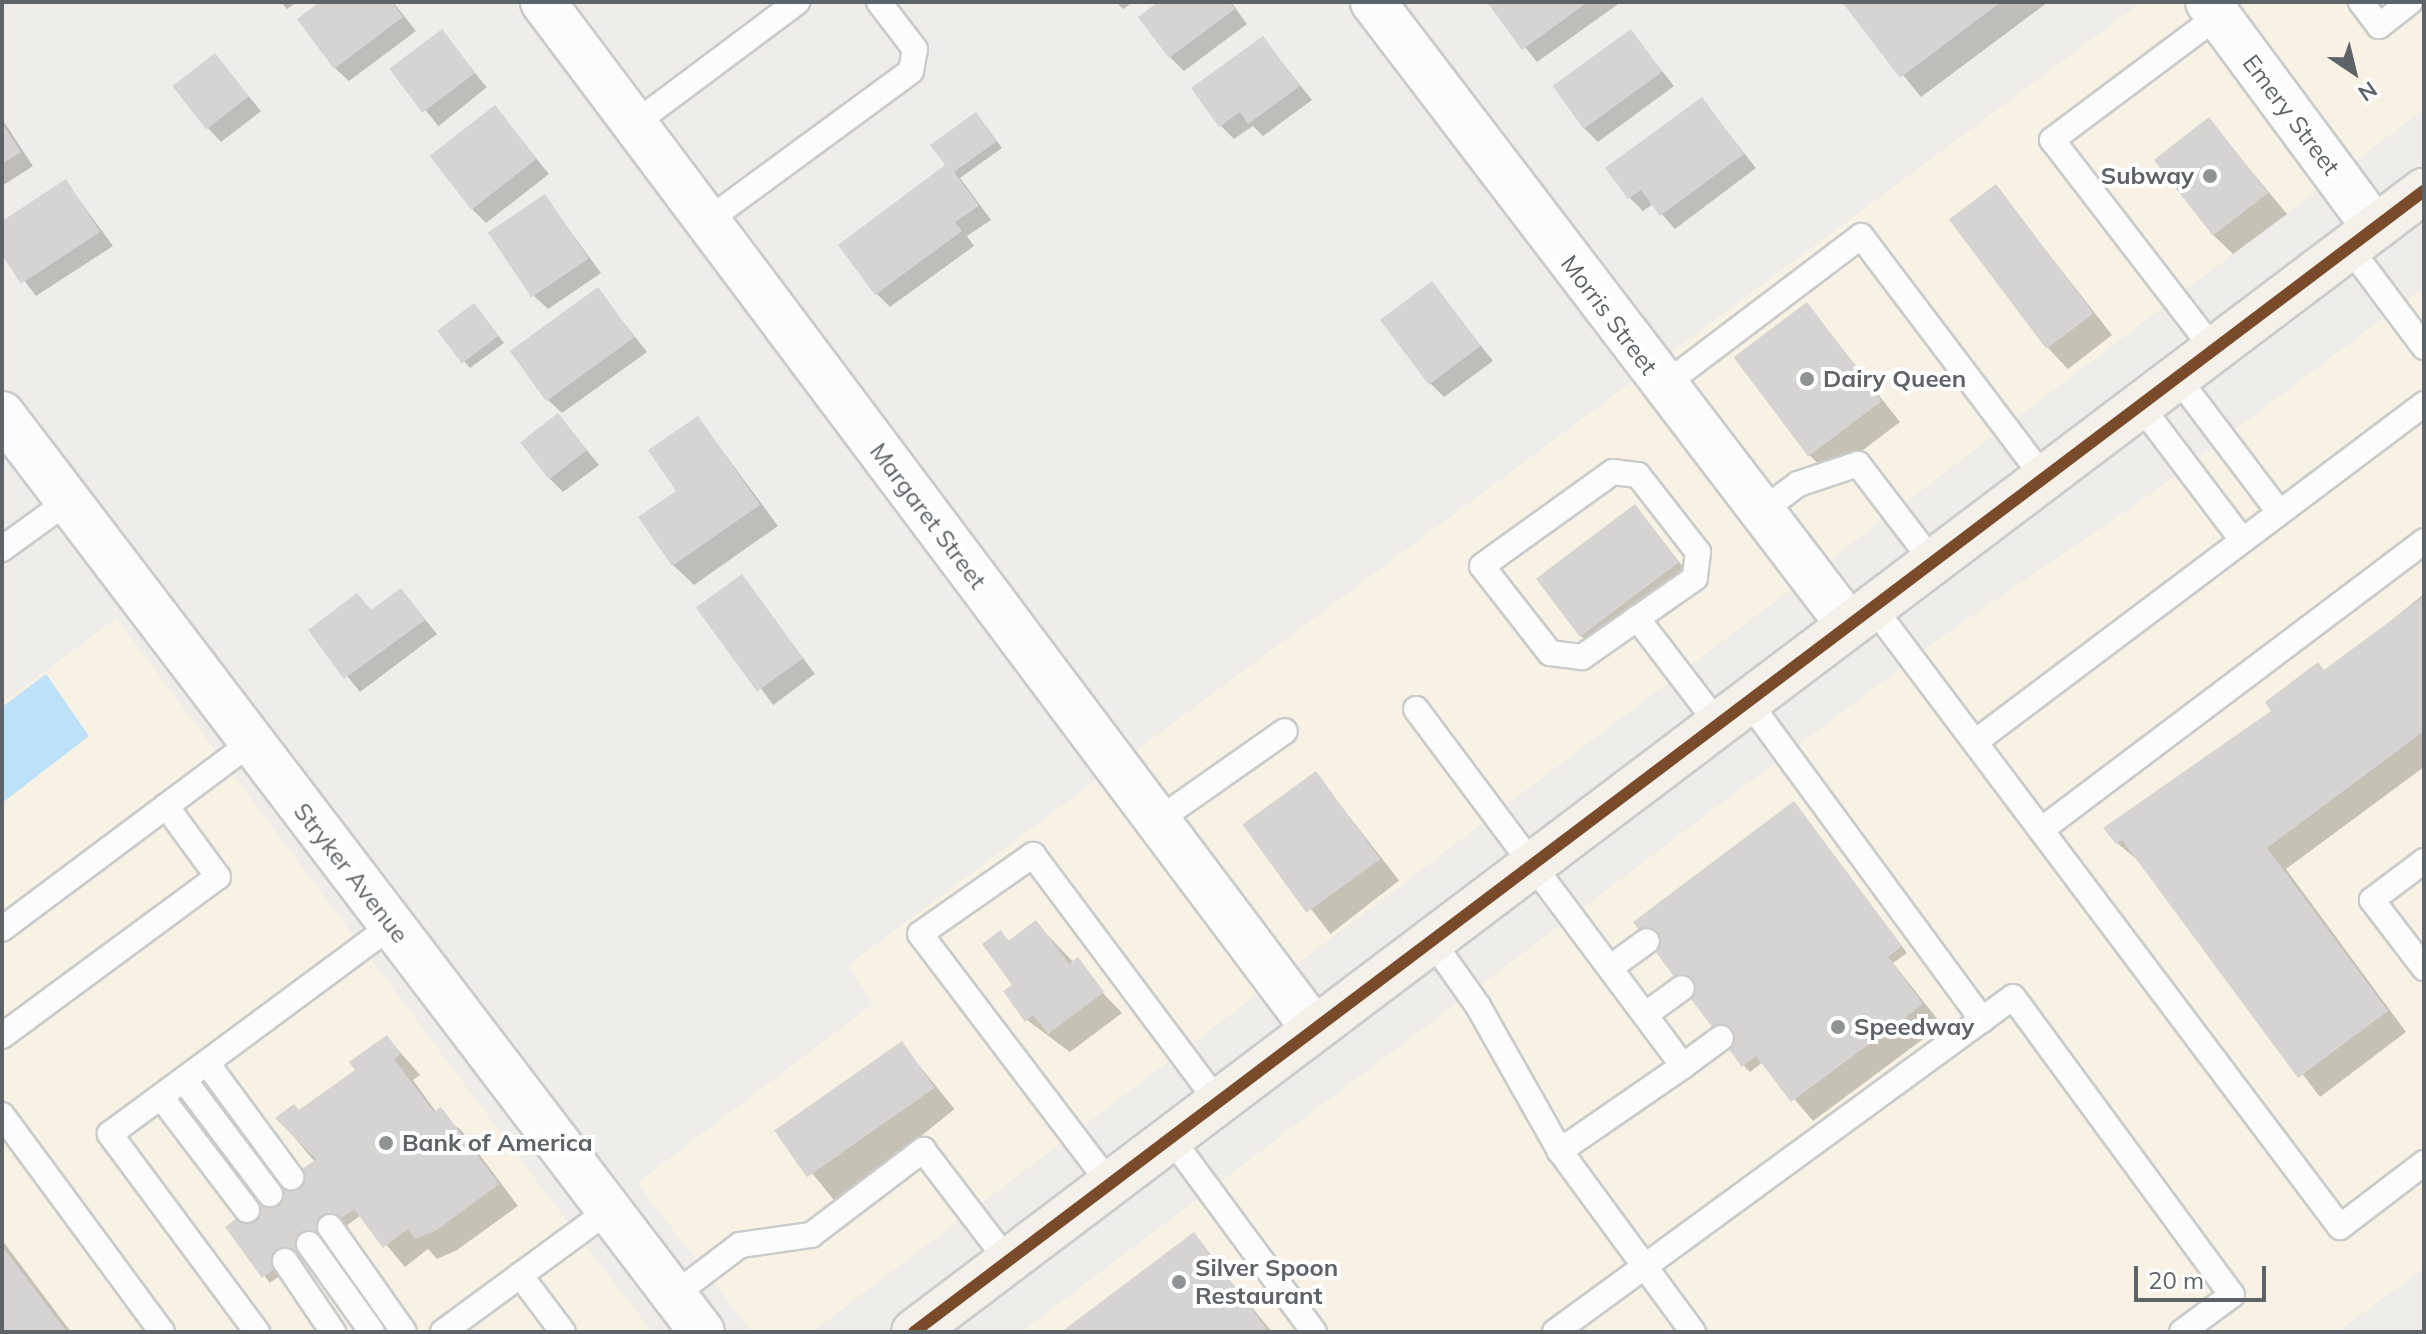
<!DOCTYPE html>
<html>
<head>
<meta charset="utf-8">
<style>
	body { margin:0 }
	#map { position:relative; width:2426px; height:1334px; overflow:hidden; background:#eeede9; font-family:Mulish,sans-serif }
	div>[style] { position:absolute }
	[style*='--x'] { left:calc(var(--x)*1px); top:calc(var(--y)*1px); width:calc(var(--w)*1px); rotate:calc(var(--a)*1deg) }
	.commercial>* { inset:0; background:#f7f2e3 }
	.water>* { inset:0; background:#bde1f8 }
	.shadow>* { inset:0; background:#0003; transform-origin:0 0 }
	.building>* { inset:0; background:#d5d4d2; transform-origin:0 0 }
	.roads { filter:drop-shadow(2px 0 #cacbcb) drop-shadow(-2px 0 #cacbcb) drop-shadow(0 2px #cacbcb) drop-shadow(0 -2px #cacbcb) }
	.service>* { height:24px; margin:-12px; padding:0 12px; transform-origin:12px; border-radius:12px; background:#fcfcfc }
	.minor>* { height:44px; margin:-22px; padding:0 22px; transform-origin:22px; border-radius:22px; background:#fcfcfc }
	.tertiary>* { height:44px; margin:-22px; padding:0 22px; transform-origin:22px; border-radius:22px; background:#fcfcfc }
	.primary>* { height:44px; margin:-22px; padding:0 22px; transform-origin:22px; border-radius:22px; background:#f3f1e9 }
	.bus-1>* { height:12px; margin:-6px; padding:0 6px; transform-origin:6px; border-radius:6px; background:#7a4b2a }
	.dots>* { width:22px; height:22px; translate:-50% -50%; box-sizing:border-box; border:4px solid #fff; border-radius:50% }
	span { translate:-50% -50%; white-space:nowrap; text-align:center; line-height:1.15; -webkit-text-stroke:8px #fff; paint-order:stroke }
	.street-label { font-size:24px; color:#5e6367 }
	.poi-label { font-size:24px; color:#5e6367; font-weight:700 }
	.right { translate:-100% -50%; text-align:right }
	.left { translate:0 -50%; text-align:left }
	.frame { position:absolute; inset:0; border:4px solid #5e6367; pointer-events:none }
	.north { position:absolute; left:2314px; top:32px; width:80px; height:80px; -webkit-text-stroke:6px #fff; paint-order:stroke; rotate:145deg; font-size:22px; font-weight:700; line-height:32px; text-align:center; color:#5e6367 }
	.north::after { content:''; display:block; margin:auto; width:28px; height:36px; background:#5e6367; clip-path:polygon(50% 0,100% 100%,50% 72%,0 100%) }
	.scale { position:absolute; left:2134px; top:1266px; width:132px; height:36px; box-sizing:border-box; border:4px solid #5e6367; border-top:0; padding-left:10px; font-size:24px; line-height:28px; white-space:nowrap; color:#5e6367; -webkit-text-stroke:6px #fff; paint-order:stroke }
</style>
</head>
<body>
<div id="map">
	<div class="commercial">
		<i style="clip-path:polygon(2142px 2px,2424px 2px,2424px 109px,812px 1332px,752px 1332px,637px 1183px,873px 1004px,848px 965px)"></i>
		<i style="clip-path:polygon(2424px 287px,2424px 1268px,2337px 1332px,1021px 1332px,1947px 633px,2145px 498px)"></i>
		<i style="clip-path:polygon(116px 618px,548px 1196px,652px 1332px,2px 1332px,2px 704px)"></i>
	</div>
	<div class="water">
		<i style="clip-path:polygon(46px 674px,89px 736px,2px 803px,2px 707px)"></i>
	</div>
	<div class="shadow">
		<i style="clip-path:polygon(281px 2px,297px 2px,287px 9px)"></i>
		<i style="clip-path:polygon(323px 2px,393px 2px,416px 31px,349px 81px,335px 68px)"></i>
		<i style="clip-path:polygon(1116px 2px,1133px 2px,1123px 9px)"></i>
		<i style="clip-path:polygon(1161px 2px,1231px 2px,1247px 24px,1184px 71px,1170px 57px)"></i>
		<i style="clip-path:polygon(1489px 2px,1621px 2px,1537px 62px)"></i>
		<i style="clip-path:polygon(1844px 2px,2048px 2px,1921px 97px)"></i>
		<i style="left:442px;top:32px;width:71px;height:62px;rotate:51deg"></i>
		<i style="clip-path:polygon(1631px 32px,1674px 86px,1598px 142px,1584px 128px)"></i>
		<i style="clip-path:polygon(1263px 39px,1312px 100px,1263px 136px,1253px 126px,1234px 139px,1221px 126px)"></i>
		<i style="clip-path:polygon(214px 55px,261px 111px,221px 142px,208px 128px)"></i>
		<i style="clip-path:polygon(1702px 100px,1756px 168px,1675px 229px,1653px 204px,1643px 211px,1630px 198px)"></i>
		<i style="clip-path:polygon(495px 108px,549px 174px,486px 223px,472px 209px)"></i>
		<i style="clip-path:polygon(2px 119px,33px 166px,2px 186px)"></i>
		<i style="clip-path:polygon(2209px 120px,2287px 214px,2233px 254px,2212px 234px)"></i>
		<i style="clip-path:polygon(982px 121px,1002px 148px,960px 178px,991px 220px,967px 236px,974px 246px,890px 307px,876px 293px)"></i>
		<i style="clip-path:polygon(66px 182px,113px 246px,36px 296px,2px 251px,2px 224px)"></i>
		<i style="clip-path:polygon(1996px 187px,2112px 335px,2068px 369px,2048px 348px)"></i>
		<i style="clip-path:polygon(545px 197px,601px 273px,548px 309px,534px 296px)"></i>
		<i style="clip-path:polygon(1431px 283px,1493px 361px,1444px 397px,1430px 383px)"></i>
		<i style="clip-path:polygon(598px 290px,647px 352px,562px 413px,548px 400px)"></i>
		<i style="clip-path:polygon(1807px 304px,1900px 422px,1830px 475px,1809px 455px)"></i>
		<i style="clip-path:polygon(480px 312px,504px 343px,470px 368px,464px 361px)"></i>
		<i style="clip-path:polygon(558px 415px,599px 465px,563px 492px,549px 478px)"></i>
		<i style="clip-path:polygon(698px 418px,778px 526px,694px 585px,673px 565px,679px 492px)"></i>
		<i style="clip-path:polygon(1635px 506px,1691px 577px,1595px 649px,1581px 636px)"></i>
		<i style="left:742px;top:577px;width:121px;height:52px;rotate:53deg"></i>
		<i style="clip-path:polygon(401px 590px,437px 634px,360px 692px,311px 631px,357px 596px,373px 612px)"></i>
		<i style="clip-path:polygon(2424px 594px,2424px 767px,2286px 869px,2406px 1032px,2320px 1097px,2140px 862px,2117px 843px)"></i>
		<i style="left:1316px;top:774px;width:135px;height:87px;rotate:52deg"></i>
		<i style="clip-path:polygon(1794px 803px,1907px 953px,1893px 963px,1942px 1025px,1813px 1121px,1763px 1062px,1750px 1072px,1743px 1065px)"></i>
		<i style="clip-path:polygon(1036px 923px,1122px 1013px,1070px 1052px,1027px 1020px,1001px 933px,1010px 942px)"></i>
		<i style="clip-path:polygon(387px 1037px,420px 1075px,413px 1080px,437px 1113px,461px 1130px,518px 1206px,457px 1250px,437px 1259px,428px 1249px,405px 1267px,361px 1215px,270px 1283px,227px 1228px,315px 1162px,278px 1118px,300px 1112px,358px 1070px)"></i>
		<i style="left:901px;top:1043px;width:85px;height:151px;rotate:51deg"></i>
		<i style="clip-path:polygon(1193px 1235px,1272px 1332px,1064px 1332px)"></i>
		<i style="clip-path:polygon(2px 1240px,71px 1332px,2px 1332px)"></i>
	</div>
	<div class="building">
		<i style="clip-path:polygon(320px 2px,392px 2px,403px 17px,334px 69px,297px 19px)"></i>
		<i style="clip-path:polygon(1158px 2px,1229px 2px,1235px 9px,1169px 58px,1138px 17px)"></i>
		<i style="clip-path:polygon(1487px 2px,1588px 2px,1522px 50px)"></i>
		<i style="clip-path:polygon(1842px 2px,2001px 2px,1900px 78px)"></i>
		<i style="left:442px;top:29px;width:55px;height:66px;rotate:53deg"></i>
		<i style="left:1631px;top:29px;width:53px;height:97px;rotate:54deg"></i>
		<i style="clip-path:polygon(1263px 36px,1300px 86px,1248px 124px,1240px 112px,1219px 127px,1191px 88px)"></i>
		<i style="left:215px;top:53px;width:55px;height:54px;rotate:52deg"></i>
		<i style="clip-path:polygon(1702px 97px,1744px 154px,1660px 216px,1641px 190px,1628px 199px,1605px 168px)"></i>
		<i style="left:495px;top:105px;width:68px;height:83px;rotate:52deg"></i>
		<i style="clip-path:polygon(976px 112px,997px 141px,954px 172px,979px 206px,955px 222px,962px 231px,875px 295px,838px 245px,945px 165px,930px 145px)"></i>
		<i style="left:2209px;top:117px;width:96px;height:70px;rotate:52deg"></i>
		<i style="clip-path:polygon(2px 123px,21px 152px,2px 164px)"></i>
		<i style="clip-path:polygon(66px 179px,100px 232px,21px 284px,2px 255px,2px 221px)"></i>
		<i style="left:1996px;top:184px;width:162px;height:59px;rotate:53deg"></i>
		<i style="left:545px;top:194px;width:78px;height:69px;rotate:56deg"></i>
		<i style="left:1432px;top:281px;width:81px;height:65px;rotate:53deg"></i>
		<i style="left:598px;top:287px;width:62px;height:109px;rotate:54deg"></i>
		<i style="left:1807px;top:302px;width:124px;height:92px;rotate:53deg"></i>
		<i style="left:474px;top:303px;width:41px;height:46px;rotate:53deg"></i>
		<i style="left:558px;top:413px;width:47px;height:48px;rotate:52deg"></i>
		<i style="clip-path:polygon(698px 416px,760px 505px,672px 566px,638px 517px,676px 491px,648px 450px)"></i>
		<i style="left:1635px;top:504px;width:73px;height:124px;rotate:53deg"></i>
		<i style="left:742px;top:574px;width:104px;height:57px;rotate:54deg"></i>
		<i style="clip-path:polygon(401px 588px,425px 620px,344px 679px,308px 630px,357px 593px,371px 610px)"></i>
		<i style="clip-path:polygon(2424px 596px,2424px 731px,2267px 848px,2388px 1011px,2298px 1078px,2122px 840px,2116px 844px,2103px 828px,2271px 711px,2265px 702px,2318px 662px,2324px 670px)"></i>
		<i style="left:1316px;top:771px;width:109px;height:91px;rotate:54deg"></i>
		<i style="clip-path:polygon(1794px 801px,1902px 946px,1888px 957px,1923px 1004px,1791px 1102px,1756px 1056px,1742px 1067px,1633px 922px)"></i>
		<i style="clip-path:polygon(1036px 920px,1069px 964px,1078px 957px,1104px 992px,1048px 1034px,1033px 1015px,1025px 1022px,1003px 991px,1012px 985px,982px 944px,1001px 930px,1008px 941px)"></i>
		<i style="clip-path:polygon(387px 1035px,401px 1054px,394px 1059px,434px 1112px,441px 1107px,499px 1184px,437px 1230px,415px 1239px,408px 1229px,383px 1248px,354px 1209px,262px 1278px,225px 1227px,316px 1159px,275px 1118px,294px 1104px,299px 1110px,355px 1070px,349px 1062px)"></i>
		<i style="left:902px;top:1041px;width:57px;height:156px;rotate:55deg"></i>
		<i style="clip-path:polygon(1194px 1232px,1269px 1332px,1061px 1332px)"></i>
		<i style="clip-path:polygon(2px 1246px,67px 1332px,2px 1332px)"></i>
	</div>
	<div class="roads">
		<div class="service">
			<i style="--x:2361;--y:2;--w:30;--a:53"></i>
			<i style="--x:2379;--y:26;--w:39;--a:-38"></i>
			<i style="--x:634;--y:124;--w:204;--a:-36.8"></i>
			<i style="--x:707;--y:221;--w:253;--a:-36.3"></i>
			<i style="--x:911;--y:71;--w:22;--a:-80"></i>
			<i style="--x:915;--y:49;--w:59;--a:-127.5"></i>
			<i style="--x:2349;--y:247;--w:125;--a:53.1"></i>
			<i style="--x:2214;--y:350;--w:265;--a:-127.6"></i>
			<i style="--x:2052;--y:140;--w:207;--a:-36.8"></i>
			<i style="--x:2177;--y:377;--w:169;--a:52.9"></i>
			<i style="--x:1663;--y:386;--w:248;--a:-37.1"></i>
			<i style="--x:1861;--y:236;--w:303;--a:52.9"></i>
			<i style="--x:2140;--y:405;--w:169;--a:52.9"></i>
			<i style="--x:1613;--y:472;--w:25;--a:7"></i>
			<i style="--x:1638;--y:475;--w:98;--a:52.1"></i>
			<i style="--x:1698;--y:552;--w:26;--a:97"></i>
			<i style="--x:1695;--y:578;--w:138;--a:145"></i>
			<i style="--x:1582;--y:657;--w:32;--a:-173"></i>
			<i style="--x:1550;--y:653;--w:110;--a:-128"></i>
			<i style="--x:1482;--y:566;--w:161;--a:-35.7"></i>
			<i style="--x:1759;--y:513;--w:49;--a:-36.6"></i>
			<i style="--x:1798;--y:484;--w:63;--a:-18.4"></i>
			<i style="--x:1858;--y:464;--w:123;--a:52.6"></i>
			<i style="--x:2;--y:549;--w:82;--a:-36"></i>
			<i style="--x:1873;--y:607;--w:776;--a:53.01"></i>
			<i style="--x:2340;--y:1227;--w:106;--a:-37.3"></i>
			<i style="--x:1637;--y:618;--w:133;--a:52.6"></i>
			<i style="--x:1748;--y:701;--w:396;--a:53.7"></i>
			<i style="--x:1416;--y:709;--w:446;--a:53.2"></i>
			<i style="--x:1683;--y:1066;--w:150;--a:145.4"></i>
			<i style="--x:1975;--y:742;--w:562;--a:-36.97"></i>
			<i style="--x:1157;--y:821;--w:156;--a:-35.1"></i>
			<i style="--x:2041;--y:830;--w:480;--a:-37"></i>
			<i style="--x:2424;--y:861;--w:65;--a:143.1"></i>
			<i style="--x:2372;--y:900;--w:86;--a:52.6"></i>
			<i style="--x:2;--y:929;--w:309;--a:-36.8"></i>
			<i style="--x:1432;--y:941;--w:80;--a:54.7"></i>
			<i style="--x:1478;--y:1006;--w:167;--a:60.5"></i>
			<i style="--x:1560;--y:1151;--w:225;--a:53.7"></i>
			<i style="--x:1611;--y:967;--w:44;--a:-35.8"></i>
			<i style="--x:1646;--y:1014;--w:44;--a:-35.8"></i>
			<i style="--x:2;--y:1036;--w:268;--a:-36.4"></i>
			<i style="--x:218;--y:877;--w:88;--a:-126.2"></i>
			<i style="--x:207;--y:1063;--w:142;--a:53.6"></i>
			<i style="--x:1683;--y:1066;--w:47;--a:-36.4"></i>
			<i style="--x:184;--y:1080;--w:143;--a:53"></i>
			<i style="--x:161;--y:1097;--w:142;--a:52.7"></i>
			<i style="--x:2;--y:1115;--w:270;--a:53.6"></i>
			<i style="--x:1171;--y:1138;--w:241;--a:53.6"></i>
			<i style="--x:1110;--y:1184;--w:314;--a:-127.2"></i>
			<i style="--x:920;--y:934;--w:138;--a:-35"></i>
			<i style="--x:1033;--y:855;--w:309;--a:53.2"></i>
			<i style="--x:330;--y:1227;--w:128;--a:54.8"></i>
			<i style="--x:309;--y:1244;--w:108;--a:54.4"></i>
			<i style="--x:285;--y:1261;--w:86;--a:55.9"></i>
			<i style="--x:520;--y:1275;--w:71;--a:53"></i>
			<i style="--x:674;--y:1295;--w:83;--a:-37.1"></i>
			<i style="--x:740;--y:1245;--w:72;--a:-8"></i>
			<i style="--x:811;--y:1235;--w:141;--a:-37.2"></i>
			<i style="--x:923;--y:1150;--w:140;--a:52.6"></i>
			<i style="--x:257;--y:1332;--w:247;--a:-126.6"></i>
			<i style="--x:110;--y:1134;--w:351;--a:-36.5"></i>
			<i style="--x:443;--y:1332;--w:206;--a:-36.3"></i>
			<i style="--x:1555;--y:1332;--w:567;--a:-36.18"></i>
			<i style="--x:2013;--y:997;--w:370;--a:53.7"></i>
			<i style="--x:2232;--y:1295;--w:62;--a:143.5"></i>
		</div>
		<div class="minor">
			<i style="--x:543;--y:2;--w:1284;--a:53.1"></i>
			<i style="--x:1373;--y:2;--w:784;--a:52.62"></i>
			<i style="--x:2208;--y:2;--w:281;--a:53.5"></i>
		</div>
		<div class="tertiary">
			<i style="--x:2;--y:414;--w:1154;--a:52.67"></i>
		</div>
		<div class="primary">
			<i style="--x:914;--y:1332;--w:1893;--a:-37.08"></i>
		</div>
	</div>
	<div class="bus-1">
		<i style="--x:914;--y:1332;--w:1893;--a:-37.08"></i>
	</div>
	<div class="dots">
		<i style="left:2210px;top:176px;background:#909394"></i>
		<i style="left:1807px;top:379px;background:#909394"></i>
		<i style="left:1838px;top:1027px;background:#909394"></i>
		<i style="left:386px;top:1143px;background:#909394"></i>
		<i style="left:1179px;top:1282px;background:#909394"></i>
	</div>
	<div class="street-label">
		<span style="left:2291px;top:115px;rotate:53deg">Emery Street</span>
		<span style="left:1609px;top:315px;rotate:53deg">Morris Street</span>
		<span style="left:928px;top:516px;rotate:53deg">Margaret Street</span>
		<span style="left:351px;top:873px;rotate:52deg">Stryker Avenue</span>
	</div>
	<div class="poi-label">
		<span class="right" style="left:2194px;top:176px">Subway</span>
		<span class="left" style="left:1823px;top:379px">Dairy Queen</span>
		<span class="left" style="left:1854px;top:1027px">Speedway</span>
		<span class="left" style="left:402px;top:1143px">Bank of America</span>
		<span class="left" style="left:1195px;top:1282px">Silver Spoon<br>Restaurant</span>
	</div>
	<div class="frame"></div>
	<div class="north">N</div>
	<div class="scale">20 m</div>
</div>
</body>
</html>
